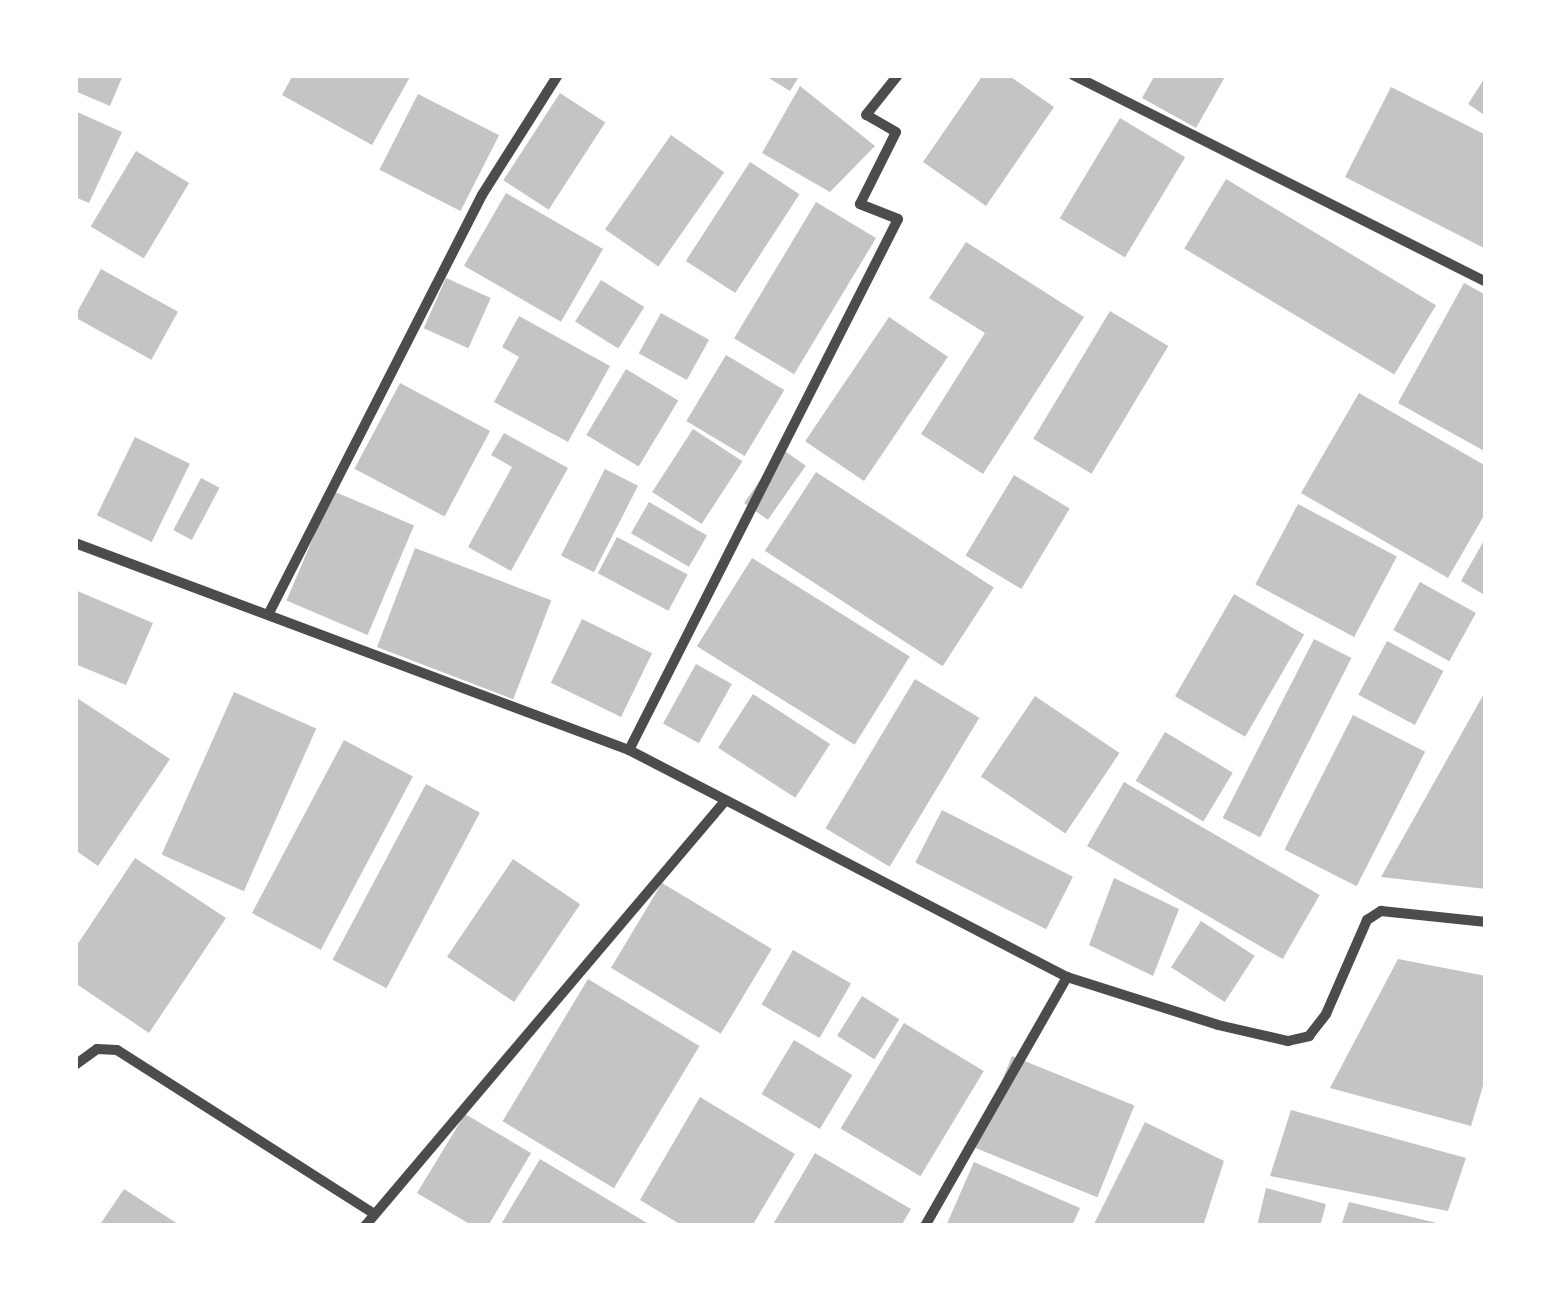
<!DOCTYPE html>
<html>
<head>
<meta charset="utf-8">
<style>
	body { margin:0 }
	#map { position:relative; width:1561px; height:1301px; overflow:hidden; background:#fff; font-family:Lato,sans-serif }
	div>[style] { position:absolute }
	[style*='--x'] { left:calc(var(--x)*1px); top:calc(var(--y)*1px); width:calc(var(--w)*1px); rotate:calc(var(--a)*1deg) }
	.building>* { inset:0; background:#c4c4c4; transform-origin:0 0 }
	.minor>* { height:10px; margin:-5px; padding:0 5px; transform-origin:5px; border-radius:5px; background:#4c4c4c }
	span { translate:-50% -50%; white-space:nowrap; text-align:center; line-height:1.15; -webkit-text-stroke:10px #fff; paint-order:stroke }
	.frame { position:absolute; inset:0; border:78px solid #fff; pointer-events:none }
</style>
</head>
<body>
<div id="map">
	<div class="building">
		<i style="clip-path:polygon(75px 75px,123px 75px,110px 106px,75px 91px)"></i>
		<i style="clip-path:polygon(293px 75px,411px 75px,372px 145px,282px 95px)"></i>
		<i style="clip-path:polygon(764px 75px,800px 75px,790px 91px)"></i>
		<i style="clip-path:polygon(983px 75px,1008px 75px,1054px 107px,986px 206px,923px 162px)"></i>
		<i style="clip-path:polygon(1155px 75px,1226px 75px,1196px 128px,1142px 98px)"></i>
		<i style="clip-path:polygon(1486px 76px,1486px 116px,1468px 104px)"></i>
		<i style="clip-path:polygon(800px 86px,875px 146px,830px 192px,762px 153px)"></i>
		<i style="clip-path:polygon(1391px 87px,1486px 135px,1486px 249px,1345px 177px)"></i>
		<i style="left:560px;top:93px;width:54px;height:104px;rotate:33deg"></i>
		<i style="left:418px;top:94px;width:91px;height:85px;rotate:27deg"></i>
		<i style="clip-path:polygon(75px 111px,122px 132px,89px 203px,75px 197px)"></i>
		<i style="left:1120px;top:118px;width:76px;height:117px;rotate:31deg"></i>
		<i style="left:671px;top:135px;width:65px;height:115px;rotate:35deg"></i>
		<i style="left:136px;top:151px;width:62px;height:88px;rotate:31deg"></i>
		<i style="left:750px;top:162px;width:59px;height:118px;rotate:33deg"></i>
		<i style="left:1226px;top:179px;width:245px;height:81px;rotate:31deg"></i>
		<i style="left:506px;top:193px;width:112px;height:84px;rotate:30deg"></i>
		<i style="left:816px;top:202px;width:70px;height:159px;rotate:31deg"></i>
		<i style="clip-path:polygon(966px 242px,1084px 317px,983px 474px,921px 434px,985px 333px,929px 298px)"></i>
		<i style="left:101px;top:269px;width:88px;height:55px;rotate:29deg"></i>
		<i style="left:446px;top:278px;width:49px;height:55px;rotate:24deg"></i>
		<i style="left:601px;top:280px;width:51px;height:49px;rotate:32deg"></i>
		<i style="clip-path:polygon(1464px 283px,1486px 295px,1486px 452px,1398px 403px)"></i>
		<i style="left:1110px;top:311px;width:68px;height:149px;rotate:31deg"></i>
		<i style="left:661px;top:313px;width:55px;height:46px;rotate:29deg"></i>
		<i style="clip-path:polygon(519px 316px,610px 366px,568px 442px,494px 402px,519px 357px,502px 347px)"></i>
		<i style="left:889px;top:317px;width:71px;height:150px;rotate:34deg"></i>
		<i style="left:726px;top:355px;width:68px;height:77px;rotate:31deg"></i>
		<i style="left:626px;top:369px;width:61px;height:77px;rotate:31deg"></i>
		<i style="left:400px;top:383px;width:102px;height:97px;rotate:28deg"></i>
		<i style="clip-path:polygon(1359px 393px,1486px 466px,1486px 512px,1448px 578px,1301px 493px)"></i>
		<i style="left:693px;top:429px;width:59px;height:75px;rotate:33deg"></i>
		<i style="clip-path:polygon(504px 433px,568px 468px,511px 571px,468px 547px,512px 467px,491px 455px)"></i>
		<i style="left:135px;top:437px;width:61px;height:87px;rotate:26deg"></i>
		<i style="left:782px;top:449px;width:29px;height:66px;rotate:35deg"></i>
		<i style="left:605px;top:469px;width:37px;height:97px;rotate:27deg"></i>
		<i style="left:816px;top:472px;width:212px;height:94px;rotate:33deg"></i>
		<i style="left:1014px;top:475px;width:65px;height:94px;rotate:31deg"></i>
		<i style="left:201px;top:478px;width:21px;height:59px;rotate:28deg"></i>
		<i style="left:333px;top:491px;width:88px;height:119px;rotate:23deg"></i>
		<i style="left:649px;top:502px;width:67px;height:36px;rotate:30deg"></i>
		<i style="left:1298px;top:504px;width:112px;height:91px;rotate:28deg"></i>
		<i style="left:617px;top:537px;width:80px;height:41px;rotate:28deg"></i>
		<i style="clip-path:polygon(1486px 537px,1486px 596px,1461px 581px)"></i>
		<i style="left:415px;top:548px;width:146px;height:106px;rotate:21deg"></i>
		<i style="left:752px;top:558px;width:186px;height:104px;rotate:32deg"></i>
		<i style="left:1420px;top:582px;width:64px;height:55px;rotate:29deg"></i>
		<i style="clip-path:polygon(75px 590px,153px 623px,126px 685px,75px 664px)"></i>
		<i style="left:1234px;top:594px;width:81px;height:118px;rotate:30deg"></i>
		<i style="left:582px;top:619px;width:78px;height:71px;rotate:26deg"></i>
		<i style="left:1314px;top:639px;width:42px;height:201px;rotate:27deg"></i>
		<i style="left:1387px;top:641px;width:64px;height:61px;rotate:28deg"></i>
		<i style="left:696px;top:664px;width:41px;height:68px;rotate:29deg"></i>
		<i style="left:915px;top:679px;width:75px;height:174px;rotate:31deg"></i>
		<i style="clip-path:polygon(1486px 690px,1486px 889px,1381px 877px)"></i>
		<i style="left:234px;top:692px;width:90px;height:178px;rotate:24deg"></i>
		<i style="left:753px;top:694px;width:92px;height:64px;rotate:33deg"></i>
		<i style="left:1035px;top:696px;width:102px;height:97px;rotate:34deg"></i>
		<i style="clip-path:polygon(77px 698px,170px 759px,98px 866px,75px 850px)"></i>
		<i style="left:1353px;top:715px;width:81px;height:151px;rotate:27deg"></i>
		<i style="left:1165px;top:732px;width:79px;height:57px;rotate:31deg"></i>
		<i style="left:344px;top:740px;width:78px;height:196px;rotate:28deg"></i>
		<i style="left:1124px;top:782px;width:226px;height:74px;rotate:30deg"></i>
		<i style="left:426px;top:784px;width:61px;height:199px;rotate:28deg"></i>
		<i style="left:942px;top:810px;width:147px;height:59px;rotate:27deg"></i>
		<i style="clip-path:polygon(135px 858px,226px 918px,149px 1033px,75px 983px,75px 948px)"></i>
		<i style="left:513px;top:859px;width:81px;height:118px;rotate:34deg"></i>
		<i style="clip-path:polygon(1114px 878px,1179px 909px,1153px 976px,1089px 945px)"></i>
		<i style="left:662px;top:883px;width:128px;height:99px;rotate:31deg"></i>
		<i style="left:1201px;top:921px;width:64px;height:55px;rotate:33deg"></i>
		<i style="left:793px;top:950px;width:67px;height:63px;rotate:30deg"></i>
		<i style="clip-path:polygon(1398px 959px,1486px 976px,1486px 1076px,1471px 1126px,1330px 1088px)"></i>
		<i style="left:588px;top:979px;width:130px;height:166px;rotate:31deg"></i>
		<i style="left:862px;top:996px;width:44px;height:47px;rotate:32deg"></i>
		<i style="left:904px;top:1023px;width:93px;height:123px;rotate:31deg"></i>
		<i style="left:794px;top:1040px;width:68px;height:63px;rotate:31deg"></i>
		<i style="left:1012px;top:1056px;width:132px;height:99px;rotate:22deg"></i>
		<i style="clip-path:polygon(700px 1097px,795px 1154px,752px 1226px,683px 1226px,640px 1200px)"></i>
		<i style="clip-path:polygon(1291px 1110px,1466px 1158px,1448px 1211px,1270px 1176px)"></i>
		<i style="clip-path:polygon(465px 1114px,531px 1153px,488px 1226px,473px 1226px,417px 1193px)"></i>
		<i style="clip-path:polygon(1145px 1122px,1224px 1161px,1203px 1226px,1093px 1226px)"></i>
		<i style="clip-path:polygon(815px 1153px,911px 1209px,901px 1226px,772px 1226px)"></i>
		<i style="clip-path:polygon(540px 1159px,652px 1226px,500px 1226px)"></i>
		<i style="clip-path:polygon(974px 1162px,1080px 1208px,1072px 1226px,946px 1226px)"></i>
		<i style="clip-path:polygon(1266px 1188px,1326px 1204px,1320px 1226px,1257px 1226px)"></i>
		<i style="clip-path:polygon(124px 1189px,181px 1226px,99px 1226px)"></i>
		<i style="clip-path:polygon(1349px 1202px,1437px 1223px,1436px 1226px,1341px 1226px)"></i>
	</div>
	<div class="minor">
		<i style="--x:1073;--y:75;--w:462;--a:26.6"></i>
		<i style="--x:75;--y:543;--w:591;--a:20.49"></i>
		<i style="--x:629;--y:750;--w:493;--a:27.4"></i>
		<i style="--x:1067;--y:977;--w:158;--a:17.6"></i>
		<i style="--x:1218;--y:1025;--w:72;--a:12.9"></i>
		<i style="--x:1288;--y:1041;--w:22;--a:-13"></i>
		<i style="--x:1309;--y:1036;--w:28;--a:-52"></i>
		<i style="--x:1326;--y:1014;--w:103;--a:-66.4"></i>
		<i style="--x:1367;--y:920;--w:17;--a:-33"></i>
		<i style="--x:1381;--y:911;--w:106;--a:6"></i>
		<i style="--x:269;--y:613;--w:469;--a:-63"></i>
		<i style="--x:482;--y:195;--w:142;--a:-57.7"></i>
		<i style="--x:629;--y:750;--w:595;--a:-63.13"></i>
		<i style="--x:898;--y:219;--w:41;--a:-158.5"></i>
		<i style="--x:860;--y:204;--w:80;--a:-63.4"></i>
		<i style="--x:896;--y:132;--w:34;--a:-150"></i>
		<i style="--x:866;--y:115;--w:51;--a:-51.3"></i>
		<i style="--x:75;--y:1065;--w:27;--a:-36"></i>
		<i style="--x:97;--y:1049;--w:20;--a:3"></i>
		<i style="--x:117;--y:1050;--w:305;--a:32.5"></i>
		<i style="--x:365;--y:1226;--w:557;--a:-49.73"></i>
		<i style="--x:925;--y:1226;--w:287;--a:-60.3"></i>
	</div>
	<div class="frame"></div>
</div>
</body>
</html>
